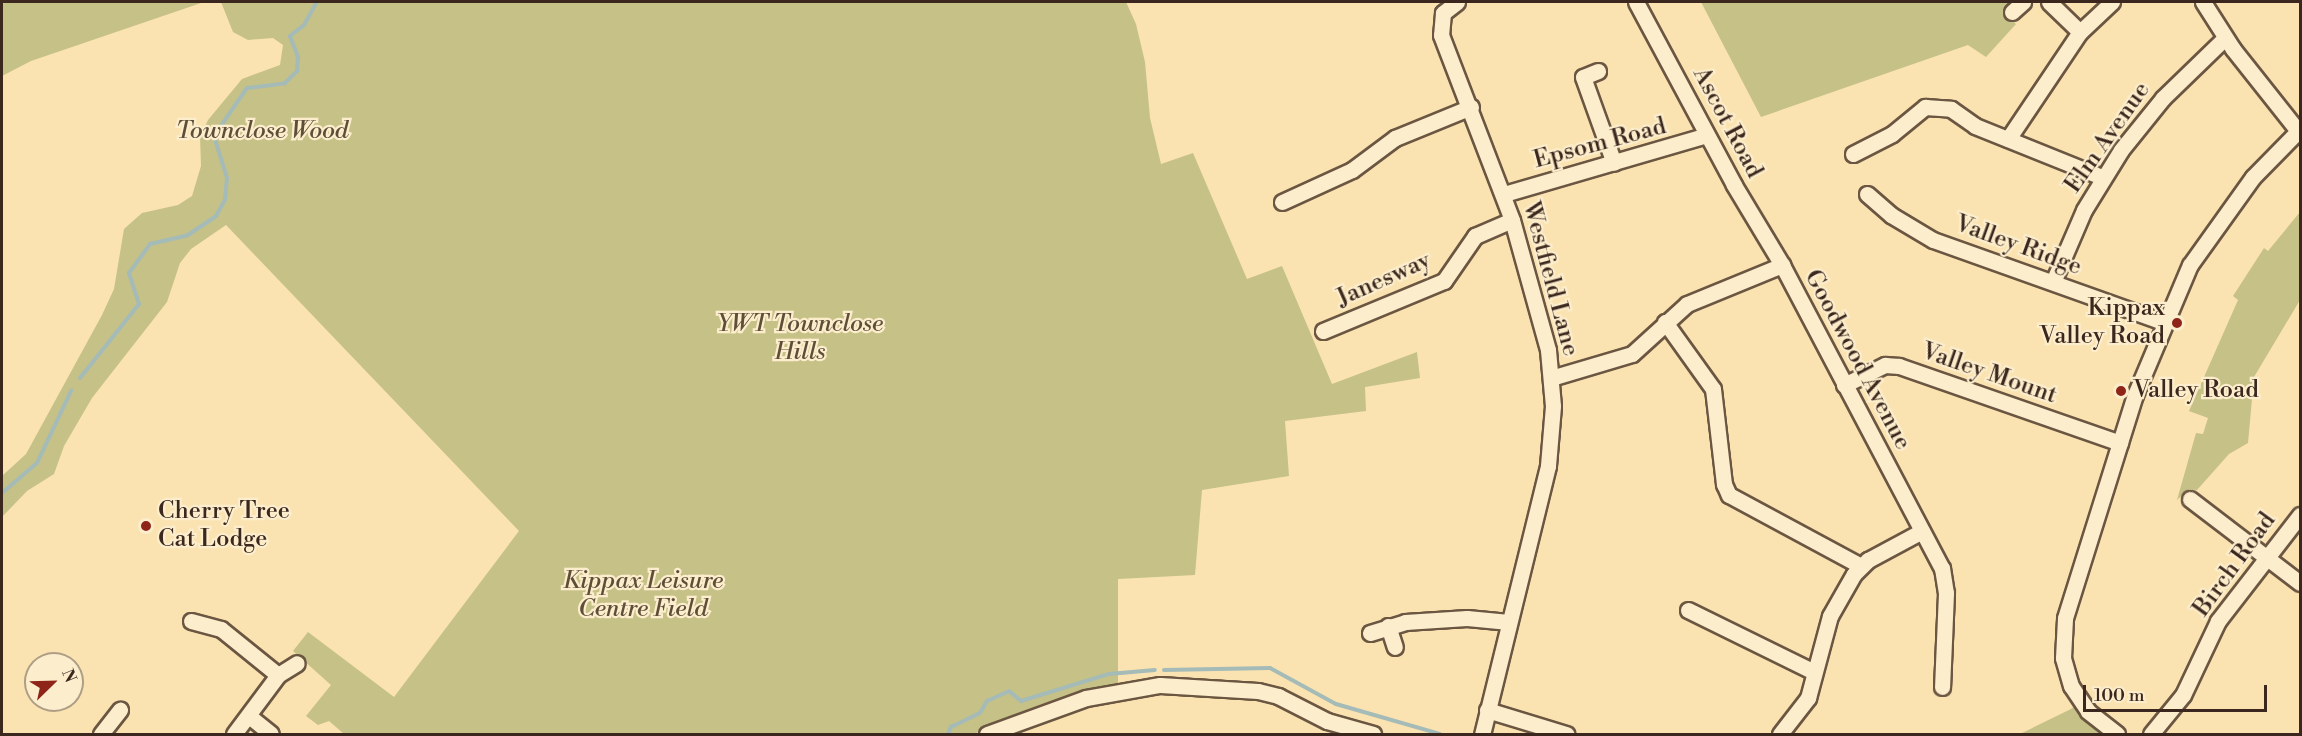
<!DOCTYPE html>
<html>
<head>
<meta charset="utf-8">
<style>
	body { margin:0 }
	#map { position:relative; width:2302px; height:736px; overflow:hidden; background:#fae3b1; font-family:"Libre Bodoni",serif }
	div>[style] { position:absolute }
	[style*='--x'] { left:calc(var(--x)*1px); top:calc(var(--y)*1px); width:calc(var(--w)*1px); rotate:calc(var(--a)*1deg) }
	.green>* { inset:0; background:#c5c187 }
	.stream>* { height:4px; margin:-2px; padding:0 2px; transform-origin:2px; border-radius:2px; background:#a4bbb8 }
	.roads { filter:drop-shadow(2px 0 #6b5642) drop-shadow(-2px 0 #6b5642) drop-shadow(0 2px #6b5642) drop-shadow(0 -2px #6b5642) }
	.minor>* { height:15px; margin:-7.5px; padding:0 7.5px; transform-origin:7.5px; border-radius:7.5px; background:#fcedcc }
	.dots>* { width:16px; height:16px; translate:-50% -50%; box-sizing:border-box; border:3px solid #fcedcc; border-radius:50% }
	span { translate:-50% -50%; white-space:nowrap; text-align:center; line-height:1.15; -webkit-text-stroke:4.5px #fcedcc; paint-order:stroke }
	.street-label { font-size:24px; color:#3b271d }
	.park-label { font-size:24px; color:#5e4e38; font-style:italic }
	.poi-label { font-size:24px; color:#3b271d }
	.right { translate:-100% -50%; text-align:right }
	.left { translate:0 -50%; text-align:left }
	.frame { position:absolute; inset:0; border:3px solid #3b271d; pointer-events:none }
	.north { position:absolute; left:24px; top:652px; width:60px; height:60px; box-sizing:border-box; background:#fcedcc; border:2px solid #af9e86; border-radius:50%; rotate:67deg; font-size:16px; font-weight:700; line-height:24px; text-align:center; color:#3b271d }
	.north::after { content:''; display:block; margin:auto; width:21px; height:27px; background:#8f2418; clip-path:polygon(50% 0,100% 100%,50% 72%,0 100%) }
	.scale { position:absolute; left:2083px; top:685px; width:184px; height:27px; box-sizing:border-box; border:3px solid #3b271d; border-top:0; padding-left:8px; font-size:18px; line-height:21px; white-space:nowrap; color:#3b271d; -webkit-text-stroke:4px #fcedcc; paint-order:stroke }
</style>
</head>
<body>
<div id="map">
	<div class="green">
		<i style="clip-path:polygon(6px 2px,204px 2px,31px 61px,2px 76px,2px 4px)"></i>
		<i style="clip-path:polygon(221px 2px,1126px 2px,1136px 24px,1145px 62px,1150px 118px,1161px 164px,1193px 153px,1247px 279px,1282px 266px,1332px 384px,1417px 352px,1420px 378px,1365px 387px,1366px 411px,1285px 421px,1289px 476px,1202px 490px,1195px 575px,1118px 579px,1118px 683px,1042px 704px,974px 734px,344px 734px,329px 721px,318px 725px,306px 716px,331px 685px,293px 651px,308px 632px,394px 697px,519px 531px,226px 225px,191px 249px,180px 263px,167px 302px,92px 398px,64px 446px,54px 474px,27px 491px,2px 517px,2px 476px,26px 454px,102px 315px,114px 289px,124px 229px,142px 213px,178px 205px,192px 196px,201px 166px,200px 137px,208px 120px,242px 79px,280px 65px,283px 45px,273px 38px,248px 40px,233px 32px)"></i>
		<i style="clip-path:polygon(1701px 2px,2016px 2px,2005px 13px,2016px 24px,1986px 57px,1968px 45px,1761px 117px)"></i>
		<i style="clip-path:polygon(2300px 212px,2300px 300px,2254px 377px,2248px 443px,2229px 454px,2197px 490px,2189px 489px,2177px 500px,2196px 433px,2203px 434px,2208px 418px,2189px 411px,2238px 300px,2233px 296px,2264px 248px,2268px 251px)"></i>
		<i style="clip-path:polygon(2074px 707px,2102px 734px,2020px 734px,2069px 710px)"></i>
	</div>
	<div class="stream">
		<i style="--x:80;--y:378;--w:95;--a:-51.4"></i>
		<i style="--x:139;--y:304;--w:33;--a:-108"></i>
		<i style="--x:129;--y:273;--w:36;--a:-54"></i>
		<i style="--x:150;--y:244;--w:39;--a:-13"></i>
		<i style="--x:188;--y:235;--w:34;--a:-34"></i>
		<i style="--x:216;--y:216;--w:18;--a:-61"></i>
		<i style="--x:225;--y:200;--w:22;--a:-85"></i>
		<i style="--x:227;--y:178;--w:44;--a:-107.2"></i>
		<i style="--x:214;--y:136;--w:58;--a:-55.5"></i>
		<i style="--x:247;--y:88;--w:38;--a:-7"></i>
		<i style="--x:285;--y:83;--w:17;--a:-45"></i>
		<i style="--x:297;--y:71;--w:14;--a:-86"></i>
		<i style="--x:298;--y:57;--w:22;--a:-111"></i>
		<i style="--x:290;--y:36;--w:18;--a:-38"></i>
		<i style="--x:304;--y:25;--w:26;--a:-61"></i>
		<i style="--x:2;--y:493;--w:46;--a:-40.6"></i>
		<i style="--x:37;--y:463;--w:80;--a:-64.7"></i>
		<i style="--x:1164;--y:670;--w:106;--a:-1.1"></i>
		<i style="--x:1270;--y:668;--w:75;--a:28.6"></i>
		<i style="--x:1336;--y:704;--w:108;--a:16.1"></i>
		<i style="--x:948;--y:734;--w:8;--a:-67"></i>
		<i style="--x:951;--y:727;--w:32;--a:-26"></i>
		<i style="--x:980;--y:713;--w:14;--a:-60"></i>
		<i style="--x:987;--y:701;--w:24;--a:-24"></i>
		<i style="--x:1009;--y:691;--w:16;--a:40"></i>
		<i style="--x:1021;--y:701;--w:92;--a:-17.1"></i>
		<i style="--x:1109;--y:674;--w:46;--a:-5"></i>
	</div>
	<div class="roads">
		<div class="minor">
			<i style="--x:1457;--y:2;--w:18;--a:142"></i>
			<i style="--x:1443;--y:13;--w:22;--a:95"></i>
			<i style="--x:1441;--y:35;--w:198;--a:69"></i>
			<i style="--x:1512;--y:220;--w:135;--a:74.5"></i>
			<i style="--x:1548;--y:350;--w:56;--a:84.9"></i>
			<i style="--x:1553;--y:406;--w:60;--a:94.8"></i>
			<i style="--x:1548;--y:466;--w:276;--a:103.8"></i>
			<i style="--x:1636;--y:2;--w:208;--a:61.8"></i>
			<i style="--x:1734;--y:185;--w:93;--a:59"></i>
			<i style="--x:2049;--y:2;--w:43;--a:44.1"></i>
			<i style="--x:2203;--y:2;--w:56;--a:57.4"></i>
			<i style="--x:2233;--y:49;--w:105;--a:51.6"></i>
			<i style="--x:2012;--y:12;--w:15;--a:-42"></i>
			<i style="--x:1598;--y:71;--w:16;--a:158"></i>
			<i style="--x:1583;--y:77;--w:91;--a:70.2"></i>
			<i style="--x:2008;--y:139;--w:129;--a:-56.1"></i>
			<i style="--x:2080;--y:32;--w:44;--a:-43.2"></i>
			<i style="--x:1853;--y:154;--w:44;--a:-27.1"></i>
			<i style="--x:1892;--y:134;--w:43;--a:-39.3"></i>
			<i style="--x:1925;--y:107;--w:26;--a:4"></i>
			<i style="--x:1951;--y:109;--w:29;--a:35"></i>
			<i style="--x:1975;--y:126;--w:137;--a:21.9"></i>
			<i style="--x:1504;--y:194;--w:211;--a:-16.2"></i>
			<i style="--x:1867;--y:194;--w:32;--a:41"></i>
			<i style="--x:1891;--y:215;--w:49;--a:30.8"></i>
			<i style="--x:1933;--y:240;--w:244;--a:19.6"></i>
			<i style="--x:1282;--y:202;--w:77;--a:-24.6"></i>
			<i style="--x:1352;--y:170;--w:54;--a:-36.7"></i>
			<i style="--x:1395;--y:138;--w:82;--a:-22.2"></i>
			<i style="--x:2053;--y:282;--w:78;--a:-66.7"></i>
			<i style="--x:2084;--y:210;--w:70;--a:-58.3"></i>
			<i style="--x:2121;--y:150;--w:67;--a:-51.1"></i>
			<i style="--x:2163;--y:98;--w:86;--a:-44.1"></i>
			<i style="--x:1665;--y:322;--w:82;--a:54.4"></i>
			<i style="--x:1713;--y:389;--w:96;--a:83.4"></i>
			<i style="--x:1724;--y:484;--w:12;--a:66"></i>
			<i style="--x:1729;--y:495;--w:150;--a:28.3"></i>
			<i style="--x:1323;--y:331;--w:131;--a:-22.5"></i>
			<i style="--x:1444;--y:281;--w:55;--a:-55.4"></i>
			<i style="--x:1475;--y:236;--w:40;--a:-23.4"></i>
			<i style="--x:1551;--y:378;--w:84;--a:-16.5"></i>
			<i style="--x:1632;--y:354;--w:74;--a:-42.3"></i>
			<i style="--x:1687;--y:304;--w:103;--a:-22.3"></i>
			<i style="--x:1782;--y:265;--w:343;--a:62.2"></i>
			<i style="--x:1942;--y:568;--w:25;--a:81"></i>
			<i style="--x:1946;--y:593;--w:94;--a:92.4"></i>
			<i style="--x:1844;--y:385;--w:46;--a:-26"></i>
			<i style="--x:1885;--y:365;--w:14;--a:4"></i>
			<i style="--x:1899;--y:366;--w:234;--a:19.2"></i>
			<i style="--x:2190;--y:499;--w:138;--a:37.4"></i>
			<i style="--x:1688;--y:610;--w:140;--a:26.2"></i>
			<i style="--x:191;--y:621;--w:31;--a:15"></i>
			<i style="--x:221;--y:629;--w:73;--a:38.9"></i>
			<i style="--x:1388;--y:626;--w:22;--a:72"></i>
			<i style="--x:1370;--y:633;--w:37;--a:-17"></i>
			<i style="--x:1405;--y:622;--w:62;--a:-3.7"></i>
			<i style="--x:1467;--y:618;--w:42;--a:5.4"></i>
			<i style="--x:278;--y:675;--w:22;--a:-32"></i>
			<i style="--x:1487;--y:710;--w:83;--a:16.9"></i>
			<i style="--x:249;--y:716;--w:28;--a:39"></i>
			<i style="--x:101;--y:734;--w:31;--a:-52"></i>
			<i style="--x:234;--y:734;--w:74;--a:-53.3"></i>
			<i style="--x:987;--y:734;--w:105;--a:-20"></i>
			<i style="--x:1086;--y:698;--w:75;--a:-10"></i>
			<i style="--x:1160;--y:685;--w:98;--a:3.5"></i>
			<i style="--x:1258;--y:691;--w:21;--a:14"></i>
			<i style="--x:1278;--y:696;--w:55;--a:27"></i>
			<i style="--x:1327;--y:721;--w:48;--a:15.8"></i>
			<i style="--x:1780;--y:734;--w:46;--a:-52.1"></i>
			<i style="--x:1808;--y:698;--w:85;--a:-75"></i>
			<i style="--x:1830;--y:616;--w:48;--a:-60.3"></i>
			<i style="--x:1854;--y:574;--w:20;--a:-45"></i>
			<i style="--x:1868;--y:560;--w:61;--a:-28.2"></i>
			<i style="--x:2117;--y:734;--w:37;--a:-142"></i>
			<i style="--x:2088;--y:711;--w:30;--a:-124"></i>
			<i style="--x:2071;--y:686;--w:29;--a:-106"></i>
			<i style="--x:2063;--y:658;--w:40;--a:-87.1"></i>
			<i style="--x:2065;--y:618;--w:234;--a:-72.6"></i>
			<i style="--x:2135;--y:395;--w:141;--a:-67.1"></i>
			<i style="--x:2190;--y:265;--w:108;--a:-54.4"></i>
			<i style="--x:2253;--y:177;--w:67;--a:-45.6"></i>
			<i style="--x:2151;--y:734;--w:50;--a:-50.6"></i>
			<i style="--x:2183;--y:695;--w:82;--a:-64.7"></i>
			<i style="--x:2218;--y:621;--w:134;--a:-52.3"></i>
		</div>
	</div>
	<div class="dots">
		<i style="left:2177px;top:323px;background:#8f2418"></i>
		<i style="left:2121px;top:391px;background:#8f2418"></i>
		<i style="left:146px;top:526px;background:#8f2418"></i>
	</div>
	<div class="street-label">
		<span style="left:1727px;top:123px;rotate:62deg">Ascot Road</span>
		<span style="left:2108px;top:138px;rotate:-55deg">Elm Avenue</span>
		<span style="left:1600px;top:144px;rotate:-15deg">Epsom Road</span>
		<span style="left:2018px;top:246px;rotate:20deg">Valley Ridge</span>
		<span style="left:1550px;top:279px;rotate:75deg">Westfield Lane</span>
		<span style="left:1384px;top:280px;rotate:-24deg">Janesway</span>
		<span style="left:1857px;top:360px;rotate:62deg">Goodwood Avenue</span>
		<span style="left:1989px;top:374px;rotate:19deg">Valley Mount</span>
		<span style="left:2235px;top:565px;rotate:-54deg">Birch Road</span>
	</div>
	<div class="park-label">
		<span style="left:262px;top:132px">Townclose Wood</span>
		<span style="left:800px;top:339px">YWT Townclose<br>Hills</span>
		<span style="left:643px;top:596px">Kippax Leisure<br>Centre Field</span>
	</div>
	<div class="poi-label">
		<span class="right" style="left:2165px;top:323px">Kippax<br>Valley Road</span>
		<span class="left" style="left:2133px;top:391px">Valley Road</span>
		<span class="left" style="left:158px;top:526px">Cherry Tree<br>Cat Lodge</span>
	</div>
	<div class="frame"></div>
	<div class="north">N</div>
	<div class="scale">100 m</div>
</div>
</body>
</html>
